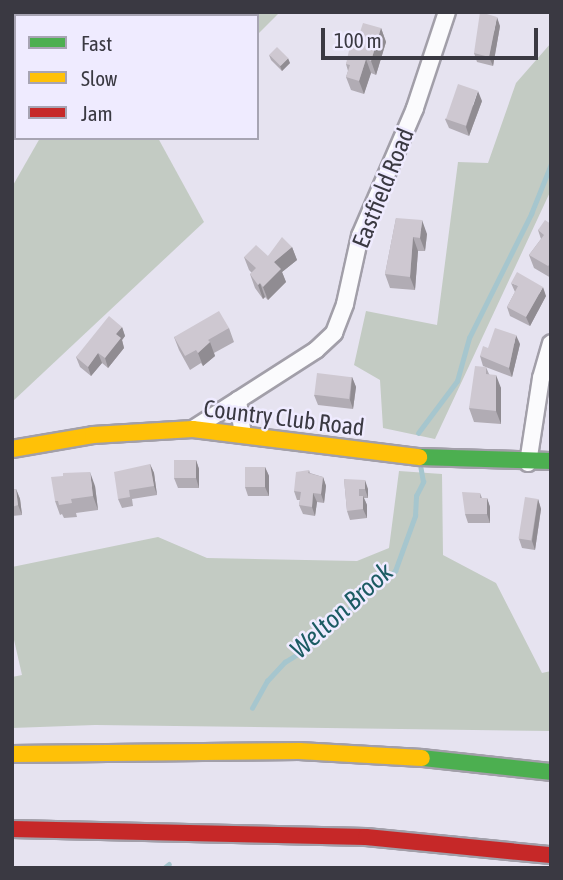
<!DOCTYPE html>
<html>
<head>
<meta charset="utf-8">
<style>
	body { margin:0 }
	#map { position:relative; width:563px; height:880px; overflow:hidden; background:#e6e3f0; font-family:"Asap Condensed",sans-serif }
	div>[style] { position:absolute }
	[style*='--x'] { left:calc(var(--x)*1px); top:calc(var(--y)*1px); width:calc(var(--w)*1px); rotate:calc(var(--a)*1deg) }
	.green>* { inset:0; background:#c3cbc3 }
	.stream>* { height:4.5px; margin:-2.25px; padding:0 2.25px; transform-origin:2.25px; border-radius:2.25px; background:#a6c6ce }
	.roads { filter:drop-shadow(2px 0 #a29fa9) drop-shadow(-2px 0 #a29fa9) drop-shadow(0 2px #a29fa9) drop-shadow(0 -2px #a29fa9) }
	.street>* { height:16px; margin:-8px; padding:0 8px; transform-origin:8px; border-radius:8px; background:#fbfbfd }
	.fast>* { height:16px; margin:-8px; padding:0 8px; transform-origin:8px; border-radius:8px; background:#4caf50 }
	.slow>* { height:16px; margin:-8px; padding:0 8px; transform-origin:8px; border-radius:8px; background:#ffc107 }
	.jam>* { height:16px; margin:-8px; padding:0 8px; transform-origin:8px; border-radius:8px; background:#c62828 }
	.wall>* { inset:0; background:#b1acb4 }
	.shaded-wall>* { inset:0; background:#908c92 }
	.building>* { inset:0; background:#cec8d1; transform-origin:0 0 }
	span { translate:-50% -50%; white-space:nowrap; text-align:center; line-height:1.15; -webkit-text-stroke:5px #efebff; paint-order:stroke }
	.street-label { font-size:24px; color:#3a3942 }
	.water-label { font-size:26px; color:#1b5b63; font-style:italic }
	.frame { position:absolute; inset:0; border:14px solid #3a3942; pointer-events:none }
	.legend { position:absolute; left:14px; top:14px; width:245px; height:126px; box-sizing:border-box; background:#efebff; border:2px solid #a7a4b3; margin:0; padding:9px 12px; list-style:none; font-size:21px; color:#3a3942 }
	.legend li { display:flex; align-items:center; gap:14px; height:35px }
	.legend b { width:35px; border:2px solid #a7a4b3 }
	.scale { position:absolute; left:321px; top:28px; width:217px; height:32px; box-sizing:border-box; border:4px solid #3a3942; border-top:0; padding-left:9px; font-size:21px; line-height:24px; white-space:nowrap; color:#3a3942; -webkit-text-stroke:5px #efebff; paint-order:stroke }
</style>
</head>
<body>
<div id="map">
	<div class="green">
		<i style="clip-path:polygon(117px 12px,280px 12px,257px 35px,257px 16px,114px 16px)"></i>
		<i style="clip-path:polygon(551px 43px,551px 190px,435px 439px,383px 428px,380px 380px,354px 365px,366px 311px,437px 325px,458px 162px,488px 163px,516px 83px)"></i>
		<i style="clip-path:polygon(40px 138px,158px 138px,204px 222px,12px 402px,12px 187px)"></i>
		<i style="clip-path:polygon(399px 471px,442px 474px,443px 555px,496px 583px,542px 673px,551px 671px,551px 731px,95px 725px,12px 728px,12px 677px,22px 675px,12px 631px,12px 567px,158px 537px,207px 558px,357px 561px,389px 548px)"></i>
	</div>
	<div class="stream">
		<i style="--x:418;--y:433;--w:65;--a:-53.1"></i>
		<i style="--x:457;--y:381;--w:45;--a:-74.4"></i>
		<i style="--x:469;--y:338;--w:139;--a:-63.4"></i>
		<i style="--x:531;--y:214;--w:54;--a:-68.2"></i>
		<i style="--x:252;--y:708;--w:31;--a:-61"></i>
		<i style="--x:267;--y:681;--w:26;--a:-47"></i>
		<i style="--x:285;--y:662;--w:28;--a:-32"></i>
		<i style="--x:309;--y:647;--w:21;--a:-49"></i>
		<i style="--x:323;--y:631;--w:94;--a:-39.8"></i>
		<i style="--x:395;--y:571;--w:59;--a:-70"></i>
		<i style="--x:415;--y:516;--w:20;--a:-87"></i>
		<i style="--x:416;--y:496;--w:16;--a:-63"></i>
		<i style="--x:423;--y:482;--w:17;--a:-100"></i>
		<i style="--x:164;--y:868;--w:6;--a:-39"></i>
	</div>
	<div class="roads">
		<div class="street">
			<i style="--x:12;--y:67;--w:6;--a:51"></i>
			<i style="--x:238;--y:400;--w:35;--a:82"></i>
			<i style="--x:193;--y:429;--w:146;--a:-32.7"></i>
			<i style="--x:316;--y:350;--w:25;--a:-43"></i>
			<i style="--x:334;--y:333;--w:31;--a:-69"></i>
			<i style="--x:345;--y:304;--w:70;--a:-77.6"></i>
			<i style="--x:360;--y:236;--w:139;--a:-66.7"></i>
			<i style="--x:415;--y:108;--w:101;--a:-71.6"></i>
			<i style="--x:528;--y:463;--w:86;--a:-81.3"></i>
			<i style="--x:541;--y:378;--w:36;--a:-74"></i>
		</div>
		<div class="fast">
			<i style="--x:419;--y:457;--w:132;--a:1.7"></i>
			<i style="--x:422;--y:758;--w:130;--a:6.2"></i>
		</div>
		<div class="slow">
			<i style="--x:12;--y:449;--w:82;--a:-9.8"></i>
			<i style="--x:93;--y:435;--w:100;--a:-3.4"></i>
			<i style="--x:193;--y:429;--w:228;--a:7.1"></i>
			<i style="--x:12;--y:754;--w:287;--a:-0.6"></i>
			<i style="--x:299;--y:751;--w:123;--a:3.3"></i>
		</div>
		<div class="jam">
			<i style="--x:12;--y:829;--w:354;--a:1.3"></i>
			<i style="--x:366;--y:837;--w:186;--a:5.6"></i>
		</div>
	</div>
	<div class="wall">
		<i style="clip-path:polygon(500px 26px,493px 66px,477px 62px,474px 53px)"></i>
		<i style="clip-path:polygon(381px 28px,386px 42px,376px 75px,371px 73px,364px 94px,351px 90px,346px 77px,348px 71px,346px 64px,358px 38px)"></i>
		<i style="clip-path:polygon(269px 55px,290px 63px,282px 71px,271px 60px)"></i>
		<i style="clip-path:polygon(482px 101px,469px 136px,449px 128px,445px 119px)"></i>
		<i style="clip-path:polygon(396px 218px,427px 234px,425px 251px,418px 251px,415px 290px,390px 288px,385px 274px)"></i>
		<i style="clip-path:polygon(551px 224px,551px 278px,534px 268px,529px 255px,541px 239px,538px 230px)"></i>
		<i style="clip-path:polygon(292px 247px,297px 260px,282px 272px,286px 282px,268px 300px,265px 297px,263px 299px,255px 288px,250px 274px,252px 273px,249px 270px,244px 257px,268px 256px)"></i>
		<i style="clip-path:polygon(511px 283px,546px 296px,530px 326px,510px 316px,507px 307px,515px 292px)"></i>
		<i style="clip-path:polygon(122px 327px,125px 336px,122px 340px,124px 348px,108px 368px,102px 363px,91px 376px,80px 367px,76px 357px)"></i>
		<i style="clip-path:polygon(229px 328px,234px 342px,214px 353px,215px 356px,203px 366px,201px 363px,190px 370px,179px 350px,174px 337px)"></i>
		<i style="clip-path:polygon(520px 344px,512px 377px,483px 366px,480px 356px,488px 348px)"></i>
		<i style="clip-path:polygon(486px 367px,489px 374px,501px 388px,501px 424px,474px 422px,469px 408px)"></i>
		<i style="clip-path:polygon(352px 377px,356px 387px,353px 409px,318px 405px,314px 395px)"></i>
		<i style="clip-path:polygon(196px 460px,199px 469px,199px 488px,178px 488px,174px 478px)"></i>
		<i style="clip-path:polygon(150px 464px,154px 473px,157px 495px,132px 499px,133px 506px,122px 508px,118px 499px)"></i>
		<i style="clip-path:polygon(265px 467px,269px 476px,269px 496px,248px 496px,245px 487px)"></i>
		<i style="clip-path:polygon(309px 470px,310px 473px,323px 477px,326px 486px,324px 503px,317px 502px,315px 516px,303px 514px,299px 505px,300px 500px,297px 500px,294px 491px)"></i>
		<i style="clip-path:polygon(344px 479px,368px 489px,368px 498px,364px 498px,367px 505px,367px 518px,350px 520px,347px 511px)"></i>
		<i style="clip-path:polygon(95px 486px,98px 510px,76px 513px,77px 517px,64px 518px,62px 514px,60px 515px,55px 501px)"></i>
		<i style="clip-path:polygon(16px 489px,20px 499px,22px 515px,12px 516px,12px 490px)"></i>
		<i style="clip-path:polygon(480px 493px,482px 498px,487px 498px,490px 507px,490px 523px,468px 523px,465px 514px)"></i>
		<i style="clip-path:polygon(538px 499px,541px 509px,535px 550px,522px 548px,519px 539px)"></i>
	</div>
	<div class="shaded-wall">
		<i style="clip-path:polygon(497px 17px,500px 26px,493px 66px,489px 57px)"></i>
		<i style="clip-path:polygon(381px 28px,386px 42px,376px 75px,371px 61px)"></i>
		<i style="clip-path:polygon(288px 58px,290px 63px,282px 71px,280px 66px)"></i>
		<i style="clip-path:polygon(366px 59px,371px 73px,364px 94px,359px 81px)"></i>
		<i style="clip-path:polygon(478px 91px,482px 101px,469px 136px,466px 127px)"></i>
		<i style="clip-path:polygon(422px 220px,427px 234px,425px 251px,420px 238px)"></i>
		<i style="clip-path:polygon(413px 237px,418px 251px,415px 290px,410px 277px)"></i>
		<i style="clip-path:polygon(292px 247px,297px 260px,282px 272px,286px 282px,268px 300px,263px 287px,274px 262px)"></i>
		<i style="clip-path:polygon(260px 283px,265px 297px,263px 299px,258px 285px)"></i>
		<i style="clip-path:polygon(543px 287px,546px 296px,530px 326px,526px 317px)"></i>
		<i style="clip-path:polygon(122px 327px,125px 336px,122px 340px,124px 348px,108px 368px,105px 358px,116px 334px)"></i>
		<i style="clip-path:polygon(516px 335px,520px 344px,512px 377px,509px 368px)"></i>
		<i style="clip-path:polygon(210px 342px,215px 356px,203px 366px,198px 353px)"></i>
		<i style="clip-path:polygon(98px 353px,102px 363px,91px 376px,88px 367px)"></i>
		<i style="clip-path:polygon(496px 375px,501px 388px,501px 424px,496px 411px)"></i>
		<i style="clip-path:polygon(352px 377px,356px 387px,353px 409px,350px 400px)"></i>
		<i style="clip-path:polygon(196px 460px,199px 469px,199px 488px,196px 478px)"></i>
		<i style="clip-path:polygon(150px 464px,154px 473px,157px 495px,154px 486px)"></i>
		<i style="clip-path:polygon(265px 467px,269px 476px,269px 496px,265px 487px)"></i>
		<i style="clip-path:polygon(90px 472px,95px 486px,98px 510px,93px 496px)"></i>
		<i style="clip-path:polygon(323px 477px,326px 486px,324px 503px,321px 494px)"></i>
		<i style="clip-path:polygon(365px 480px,368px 489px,368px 498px,365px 489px)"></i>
		<i style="clip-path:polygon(16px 489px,20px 499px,22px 515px,18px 505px)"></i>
		<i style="clip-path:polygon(313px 493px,317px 502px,315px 516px,312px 507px)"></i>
		<i style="clip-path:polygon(363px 496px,367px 505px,367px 518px,363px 509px)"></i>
		<i style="clip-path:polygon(487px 498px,490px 507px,490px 523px,487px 514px)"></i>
		<i style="clip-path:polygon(538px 499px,541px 509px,535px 550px,532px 541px)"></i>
	</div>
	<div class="building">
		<i style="clip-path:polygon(27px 12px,80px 12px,83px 13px,82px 16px,26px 16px)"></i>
		<i style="clip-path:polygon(480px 12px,497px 17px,489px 57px,474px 53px)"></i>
		<i style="clip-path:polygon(363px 23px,381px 28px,371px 61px,366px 59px,359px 81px,346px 77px,350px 65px,346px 64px,352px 37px,358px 38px)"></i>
		<i style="left:277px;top:47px;width:16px;height:11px;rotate:45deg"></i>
		<i style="left:458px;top:84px;width:21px;height:37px;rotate:19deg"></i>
		<i style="clip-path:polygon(396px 218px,422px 220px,420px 238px,413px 237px,410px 277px,385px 274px)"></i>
		<i style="clip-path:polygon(545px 220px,551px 224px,551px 263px,548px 266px,529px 255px,544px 235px,538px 230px)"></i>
		<i style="clip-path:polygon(282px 237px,292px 247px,274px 262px,281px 269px,263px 287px,260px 283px,258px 285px,250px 274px,256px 268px,244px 257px,256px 245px,268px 256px)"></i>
		<i style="clip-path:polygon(517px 272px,543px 287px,526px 317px,507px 307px,518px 286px,511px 283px)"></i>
		<i style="clip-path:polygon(219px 311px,229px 328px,208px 340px,210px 342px,198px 353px,196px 350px,185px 356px,174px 337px)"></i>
		<i style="clip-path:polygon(109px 316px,122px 327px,116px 334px,121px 338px,105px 358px,98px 353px,88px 367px,76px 357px)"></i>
		<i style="clip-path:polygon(495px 328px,516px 335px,509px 368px,480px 356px,483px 346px,488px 348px)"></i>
		<i style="clip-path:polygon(475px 366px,486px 367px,486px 374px,496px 375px,496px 411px,469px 408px)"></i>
		<i style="left:317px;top:373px;width:35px;height:22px;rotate:7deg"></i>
		<i style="left:174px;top:460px;width:22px;height:18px"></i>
		<i style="clip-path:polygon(150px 464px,154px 486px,129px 490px,130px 497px,118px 499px,114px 472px)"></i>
		<i style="left:245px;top:467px;width:20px;height:20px"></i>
		<i style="clip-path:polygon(309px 470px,308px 473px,323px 477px,321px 494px,313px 493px,312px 507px,299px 505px,301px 492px,294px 491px,296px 472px)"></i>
		<i style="clip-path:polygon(90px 472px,93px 496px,71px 499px,72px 503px,59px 505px,58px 501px,55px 501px,51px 477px,63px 476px,63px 473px)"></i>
		<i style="clip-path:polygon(344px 479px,365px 480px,365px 489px,359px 489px,359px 496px,363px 496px,363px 509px,347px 511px)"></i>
		<i style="clip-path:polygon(16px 489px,18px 505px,12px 507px,12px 490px)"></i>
		<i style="clip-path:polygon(462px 492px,480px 493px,480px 498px,487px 498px,487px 514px,465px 514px)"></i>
		<i style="left:525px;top:497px;width:13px;height:42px;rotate:9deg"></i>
	</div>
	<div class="street-label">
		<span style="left:383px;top:188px;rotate:-68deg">Eastfield Road</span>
		<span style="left:284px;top:418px;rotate:7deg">Country Club Road</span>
	</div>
	<div class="water-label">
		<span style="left:342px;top:611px;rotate:-42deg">Welton Brook</span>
	</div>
	<div class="frame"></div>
	<ul class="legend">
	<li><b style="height:9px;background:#4caf50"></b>Fast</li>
	<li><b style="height:9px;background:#ffc107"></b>Slow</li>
	<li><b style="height:9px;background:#c62828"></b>Jam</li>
	</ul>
	<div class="scale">100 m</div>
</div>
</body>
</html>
